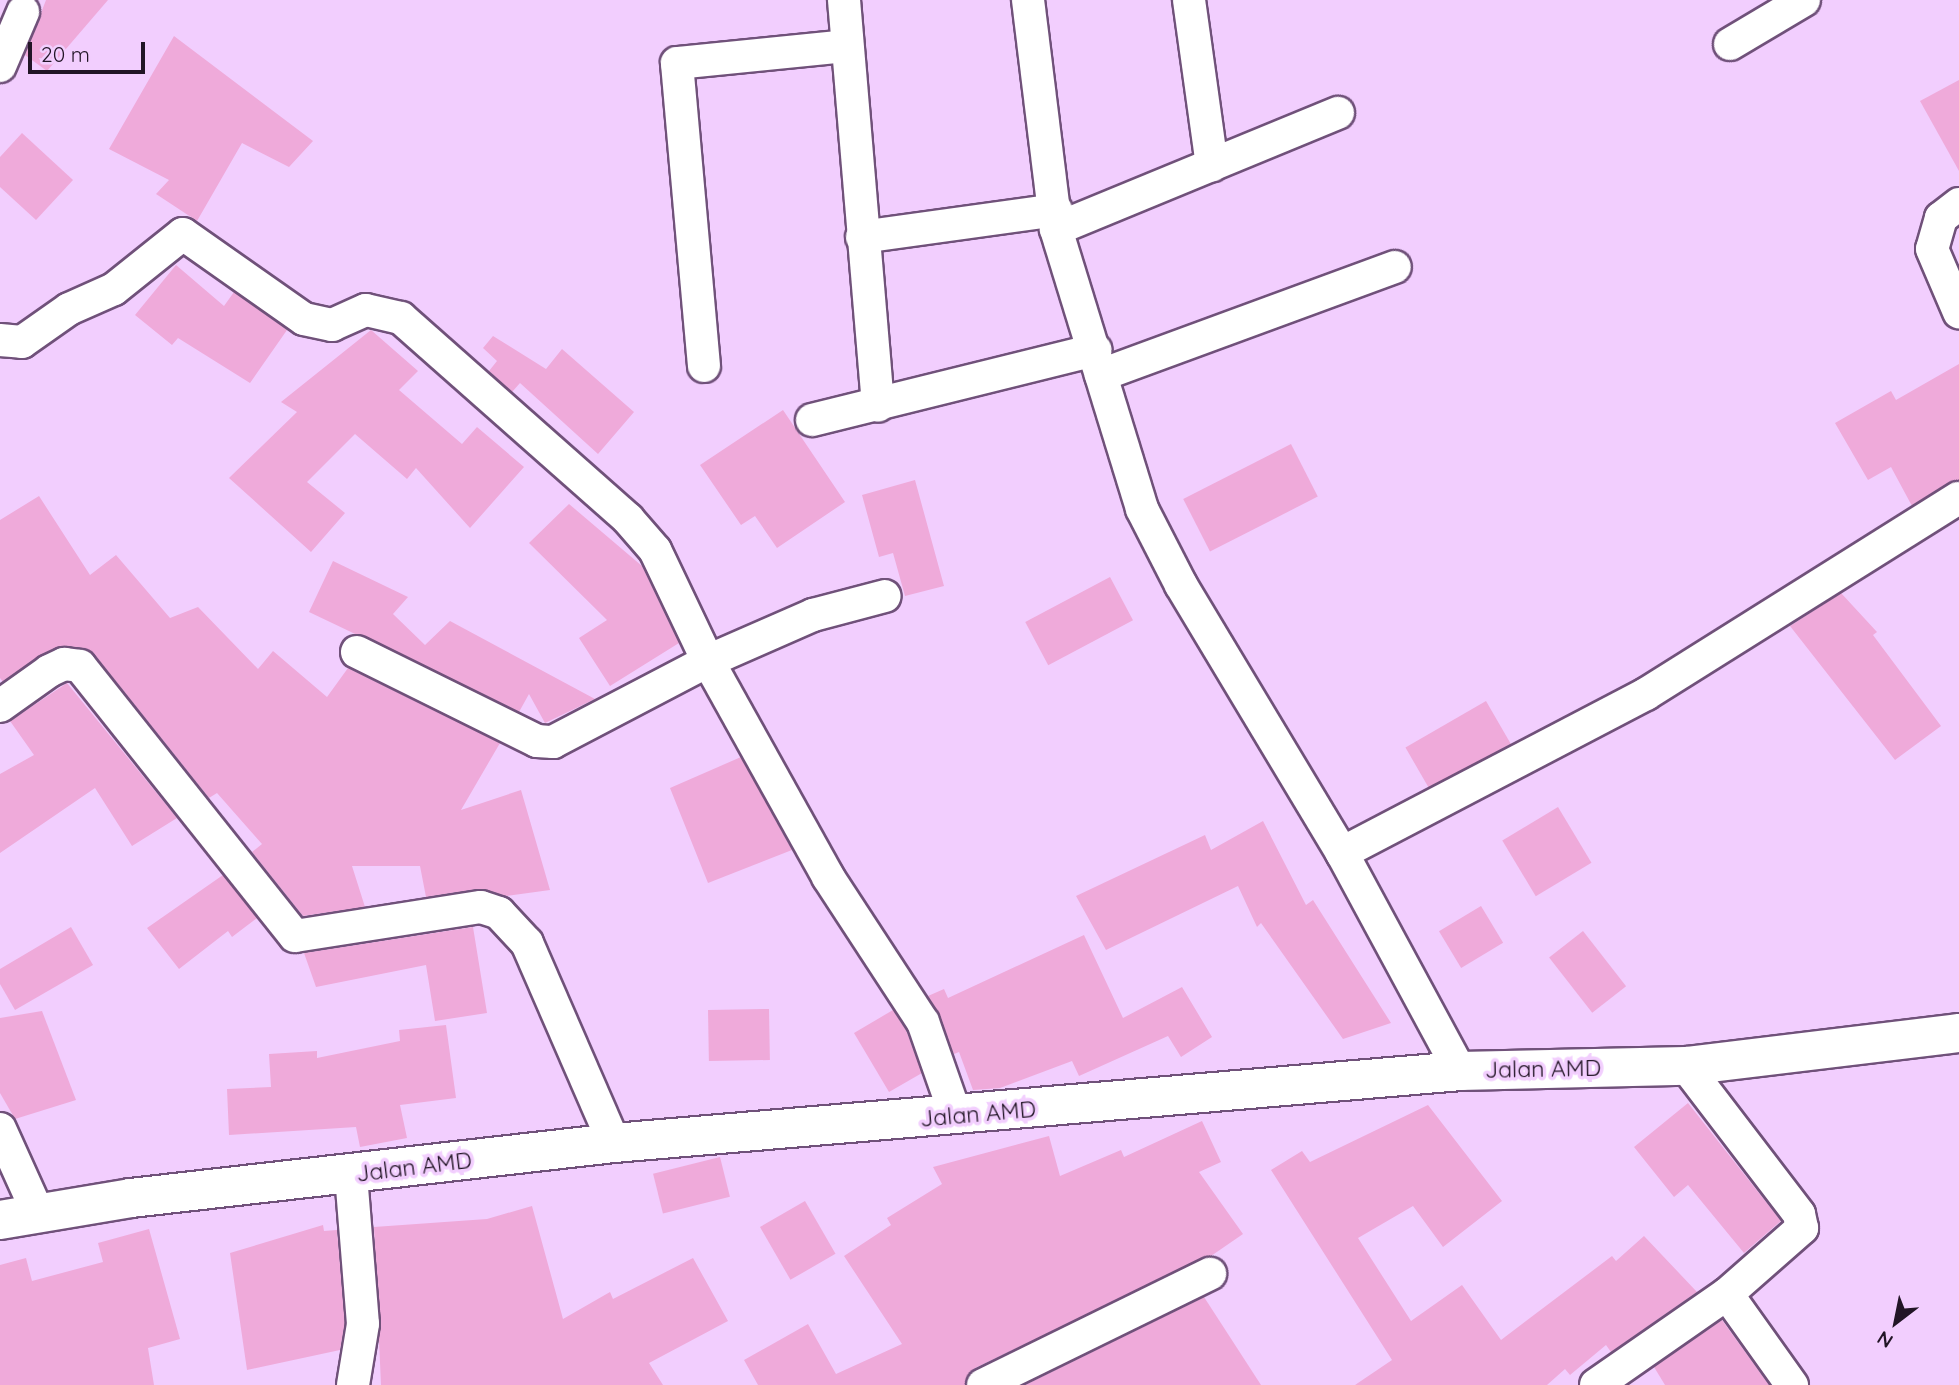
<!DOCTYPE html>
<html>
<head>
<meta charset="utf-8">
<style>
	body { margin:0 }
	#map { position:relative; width:1959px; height:1385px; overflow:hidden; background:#f2cefe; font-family:Quicksand,sans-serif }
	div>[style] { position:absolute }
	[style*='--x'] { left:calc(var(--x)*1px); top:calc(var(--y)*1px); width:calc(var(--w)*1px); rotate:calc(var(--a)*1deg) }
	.building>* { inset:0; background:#efaada; transform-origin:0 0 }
	.roads { filter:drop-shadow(2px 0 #70517a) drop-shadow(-2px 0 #70517a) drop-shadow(0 2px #70517a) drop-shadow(0 -2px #70517a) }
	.street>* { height:32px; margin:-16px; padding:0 16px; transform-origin:16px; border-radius:16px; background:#fff }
	.secondary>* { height:38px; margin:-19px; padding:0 19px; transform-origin:19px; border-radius:19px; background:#fff }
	span { translate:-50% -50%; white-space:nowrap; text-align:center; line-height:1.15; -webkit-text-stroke:7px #f2cefe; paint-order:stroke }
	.street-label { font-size:23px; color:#221526 }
	.north { position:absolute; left:1861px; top:1287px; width:70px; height:70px; -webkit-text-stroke:5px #f2cefe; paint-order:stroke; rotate:212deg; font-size:19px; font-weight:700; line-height:28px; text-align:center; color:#221526 }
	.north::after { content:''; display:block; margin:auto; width:24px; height:32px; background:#221526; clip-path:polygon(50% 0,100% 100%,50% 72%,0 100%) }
	.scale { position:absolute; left:28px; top:42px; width:117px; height:32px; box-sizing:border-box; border:4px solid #221526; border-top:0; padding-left:9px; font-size:21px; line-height:24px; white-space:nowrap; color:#221526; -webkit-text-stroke:5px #f2cefe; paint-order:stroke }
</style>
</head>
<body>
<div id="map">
	<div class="building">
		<i style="clip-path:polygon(46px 0,108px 0,47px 71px,25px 55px)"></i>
		<i style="clip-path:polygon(174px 36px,313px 141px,289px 167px,242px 143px,197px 221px,156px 194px,169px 180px,109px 149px)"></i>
		<i style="clip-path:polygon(1959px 80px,1959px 171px,1920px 101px)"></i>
		<i style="clip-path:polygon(22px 133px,73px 180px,36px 220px,0 187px,0 157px)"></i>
		<i style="clip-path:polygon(176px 265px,224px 306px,234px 292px,287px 330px,250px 383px,178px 338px,172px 345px,135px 315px)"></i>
		<i style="clip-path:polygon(371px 330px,418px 371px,399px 390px,462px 444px,477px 427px,524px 467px,470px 528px,416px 468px,407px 479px,355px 434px,307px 482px,345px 513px,311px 552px,229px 478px,297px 412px,281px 402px)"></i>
		<i style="clip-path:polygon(493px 336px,546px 369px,562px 349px,634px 412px,598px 454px,520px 383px,512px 392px,489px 371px,497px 361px,483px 348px)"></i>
		<i style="clip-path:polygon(1959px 364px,1959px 480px,1912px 506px,1891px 467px,1868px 480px,1835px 423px,1891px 391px,1896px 400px)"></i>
		<i style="clip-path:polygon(783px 410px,845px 502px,777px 548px,755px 516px,741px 525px,700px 465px)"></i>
		<i style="left:1291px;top:444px;width:59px;height:121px;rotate:63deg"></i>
		<i style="clip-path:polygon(915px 480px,944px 586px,905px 596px,893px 553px,879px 557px,862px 495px)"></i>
		<i style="clip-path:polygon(39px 496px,90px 575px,116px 555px,170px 618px,198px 607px,258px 669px,273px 651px,327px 697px,348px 668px,500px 743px,461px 810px,521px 790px,550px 890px,506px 896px,478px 889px,426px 897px,420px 866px,352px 866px,365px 907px,303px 916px,252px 852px,262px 844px,217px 793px,209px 798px,94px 654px,82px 648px,57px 647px,3px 682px,0 678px,0 520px)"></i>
		<i style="clip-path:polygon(569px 504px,642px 566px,679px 643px,610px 686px,579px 638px,607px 620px,529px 543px)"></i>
		<i style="clip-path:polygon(333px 561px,408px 597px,393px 614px,425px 645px,450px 621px,595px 699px,545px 723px,529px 694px,519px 712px,309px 612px)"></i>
		<i style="left:1110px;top:577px;width:49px;height:96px;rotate:62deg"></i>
		<i style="clip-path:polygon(1841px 593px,1877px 632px,1873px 635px,1941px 726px,1895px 760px,1790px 626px)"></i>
		<i style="clip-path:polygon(67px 683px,177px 818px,132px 846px,95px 788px,0 853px,0 774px,34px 755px,10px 721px)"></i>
		<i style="left:1486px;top:701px;width:50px;height:93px;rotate:60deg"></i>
		<i style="clip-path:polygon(741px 757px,792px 850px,708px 883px,670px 788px)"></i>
		<i style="left:1558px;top:807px;width:65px;height:65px;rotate:59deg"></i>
		<i style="clip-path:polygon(1263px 821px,1306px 905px,1313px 900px,1391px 1023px,1343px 1039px,1261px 923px,1257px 927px,1238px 886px,1106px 950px,1076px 896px,1205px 835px,1211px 850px)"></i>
		<i style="clip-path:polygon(223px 875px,257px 918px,232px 937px,228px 931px,179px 969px,147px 928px)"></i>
		<i style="left:1481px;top:906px;width:43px;height:49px;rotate:59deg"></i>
		<i style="clip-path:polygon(71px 927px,93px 965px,15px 1010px,0 984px,0 969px)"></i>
		<i style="clip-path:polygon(473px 927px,487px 1013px,435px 1021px,426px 965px,316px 987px,304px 953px)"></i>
		<i style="left:1583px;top:931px;width:70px;height:43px;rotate:52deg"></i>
		<i style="clip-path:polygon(1084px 935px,1123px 1018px,1182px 987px,1212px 1037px,1181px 1057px,1168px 1036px,1079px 1076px,1072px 1061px,1000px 1088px,973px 1090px,959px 1052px,954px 1054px,928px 996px,944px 989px,948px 998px)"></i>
		<i style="left:769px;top:1009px;width:51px;height:61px;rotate:89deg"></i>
		<i style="clip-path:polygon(893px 1010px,906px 1030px,922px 1073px,889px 1092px,854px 1033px)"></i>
		<i style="clip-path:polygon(42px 1011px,76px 1100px,15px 1119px,0 1093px,0 1018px)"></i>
		<i style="clip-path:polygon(446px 1025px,456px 1098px,400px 1105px,407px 1138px,360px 1147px,356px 1127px,229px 1135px,227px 1089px,271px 1087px,269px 1054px,317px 1051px,317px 1058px,400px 1041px,399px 1030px)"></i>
		<i style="clip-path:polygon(1688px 1103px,1781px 1221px,1744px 1253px,1688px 1185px,1674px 1197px,1634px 1147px)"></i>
		<i style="clip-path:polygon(1428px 1105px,1502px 1201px,1443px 1247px,1413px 1206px,1358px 1238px,1411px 1321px,1462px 1285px,1501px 1340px,1612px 1256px,1616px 1261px,1644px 1236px,1697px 1292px,1611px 1352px,1606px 1345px,1570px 1375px,1565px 1369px,1547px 1385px,1355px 1385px,1392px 1360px,1271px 1170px,1302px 1151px,1310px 1162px)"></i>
		<i style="clip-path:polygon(1202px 1121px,1221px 1162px,1199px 1172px,1243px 1234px,1211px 1256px,975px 1368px,965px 1385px,758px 1385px,744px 1360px,808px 1324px,836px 1374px,902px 1344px,844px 1256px,891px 1225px,887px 1218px,942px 1184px,933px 1167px,1049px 1136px,1060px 1176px,1121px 1150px,1124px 1157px)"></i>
		<i style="left:720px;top:1157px;width:41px;height:69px;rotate:76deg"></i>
		<i style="left:805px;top:1201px;width:61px;height:52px;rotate:60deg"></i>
		<i style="clip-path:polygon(532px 1206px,563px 1319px,610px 1292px,613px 1299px,693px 1258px,728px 1321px,649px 1363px,663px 1385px,381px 1385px,374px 1227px,487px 1219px)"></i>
		<i style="clip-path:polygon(323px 1225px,324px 1231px,337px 1230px,345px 1323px,340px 1350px,247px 1370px,230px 1253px)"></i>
		<i style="clip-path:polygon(149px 1229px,180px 1339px,148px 1348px,154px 1385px,0 1385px,0 1265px,26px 1258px,32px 1281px,103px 1262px,98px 1243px)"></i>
		<i style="clip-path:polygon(1204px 1297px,1261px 1385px,1025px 1385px)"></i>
		<i style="clip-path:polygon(1722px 1320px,1769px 1385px,1665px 1385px,1654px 1367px)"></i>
	</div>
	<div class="roads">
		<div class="street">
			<i style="--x:844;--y:0;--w:407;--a:85.2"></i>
			<i style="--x:1028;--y:0;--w:231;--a:83"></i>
			<i style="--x:1056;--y:229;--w:293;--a:72.9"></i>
			<i style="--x:1142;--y:509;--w:85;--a:62.8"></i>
			<i style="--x:1181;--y:585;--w:313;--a:59"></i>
			<i style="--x:1342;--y:853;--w:248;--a:61.6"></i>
			<i style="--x:1189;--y:0;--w:167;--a:82.1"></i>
			<i style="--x:1730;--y:44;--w:86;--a:-30.7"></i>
			<i style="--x:0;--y:66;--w:59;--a:-66.9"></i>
			<i style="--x:1959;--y:204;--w:23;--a:142"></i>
			<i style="--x:1941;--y:218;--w:32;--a:106"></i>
			<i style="--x:1932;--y:249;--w:69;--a:66.8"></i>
			<i style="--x:1056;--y:229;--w:305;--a:-22.4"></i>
			<i style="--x:862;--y:237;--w:196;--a:-7.9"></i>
			<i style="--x:0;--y:340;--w:22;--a:5"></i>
			<i style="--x:22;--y:342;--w:57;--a:-35.1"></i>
			<i style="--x:69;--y:309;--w:49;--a:-24"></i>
			<i style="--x:114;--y:289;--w:88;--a:-38.6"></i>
			<i style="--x:183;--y:234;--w:148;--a:35.1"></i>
			<i style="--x:304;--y:319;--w:29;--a:12"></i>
			<i style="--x:332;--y:325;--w:37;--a:-24"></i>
			<i style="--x:366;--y:310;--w:36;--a:13"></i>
			<i style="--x:401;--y:318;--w:303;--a:41.5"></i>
			<i style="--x:628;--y:519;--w:41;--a:48.9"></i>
			<i style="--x:655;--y:550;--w:123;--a:64.5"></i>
			<i style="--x:708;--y:661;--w:247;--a:60.9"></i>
			<i style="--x:828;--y:877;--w:173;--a:56.8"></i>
			<i style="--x:923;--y:1022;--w:100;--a:70.7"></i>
			<i style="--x:704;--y:366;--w:304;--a:-95.1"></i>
			<i style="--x:677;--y:63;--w:171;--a:-5.7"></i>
			<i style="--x:1101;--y:375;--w:313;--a:-20.2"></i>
			<i style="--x:812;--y:420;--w:292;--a:-13.9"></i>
			<i style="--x:357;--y:652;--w:201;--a:26.3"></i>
			<i style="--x:537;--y:741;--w:16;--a:4"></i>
			<i style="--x:553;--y:742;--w:175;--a:-27.6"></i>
			<i style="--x:708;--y:661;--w:115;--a:-23.7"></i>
			<i style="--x:813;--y:615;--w:74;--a:-14.8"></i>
			<i style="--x:0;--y:706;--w:60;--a:-35.5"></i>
			<i style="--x:49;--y:671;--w:17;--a:-25"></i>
			<i style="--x:64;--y:664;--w:16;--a:7"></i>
			<i style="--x:80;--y:666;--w:345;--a:51.5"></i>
			<i style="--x:295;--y:936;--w:188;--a:-8.9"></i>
			<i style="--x:481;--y:907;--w:19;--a:18"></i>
			<i style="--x:499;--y:913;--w:41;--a:47"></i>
			<i style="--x:527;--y:943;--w:218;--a:66.5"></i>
			<i style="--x:1342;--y:853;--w:343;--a:-27.6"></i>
			<i style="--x:1646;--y:694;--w:369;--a:-32.1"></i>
			<i style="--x:0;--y:1129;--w:90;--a:65.7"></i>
			<i style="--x:351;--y:1175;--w:149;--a:85.4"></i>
			<i style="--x:363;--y:1324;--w:62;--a:99.3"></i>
			<i style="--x:1727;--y:1294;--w:112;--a:54.5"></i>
			<i style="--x:983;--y:1385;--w:253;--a:-26.1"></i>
			<i style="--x:1596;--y:1385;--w:160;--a:-34.8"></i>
			<i style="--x:1727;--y:1294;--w:100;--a:-41.3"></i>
			<i style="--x:1802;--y:1228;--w:14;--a:-102"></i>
			<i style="--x:1799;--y:1214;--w:186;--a:-127.4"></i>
		</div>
		<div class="secondary">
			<i style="--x:0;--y:1220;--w:133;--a:-9.5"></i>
			<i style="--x:131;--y:1198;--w:486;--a:-6.5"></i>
			<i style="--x:614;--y:1143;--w:849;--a:-4.86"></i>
			<i style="--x:1460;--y:1071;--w:226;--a:-1.3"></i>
			<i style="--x:1686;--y:1066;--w:275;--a:-6.9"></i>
		</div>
	</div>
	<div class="street-label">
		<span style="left:1543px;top:1069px;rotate:-1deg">Jalan AMD</span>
		<span style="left:978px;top:1114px;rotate:-5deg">Jalan AMD</span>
		<span style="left:414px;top:1167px;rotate:-7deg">Jalan AMD</span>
	</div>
	<div class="north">N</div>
	<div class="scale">20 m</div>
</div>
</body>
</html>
